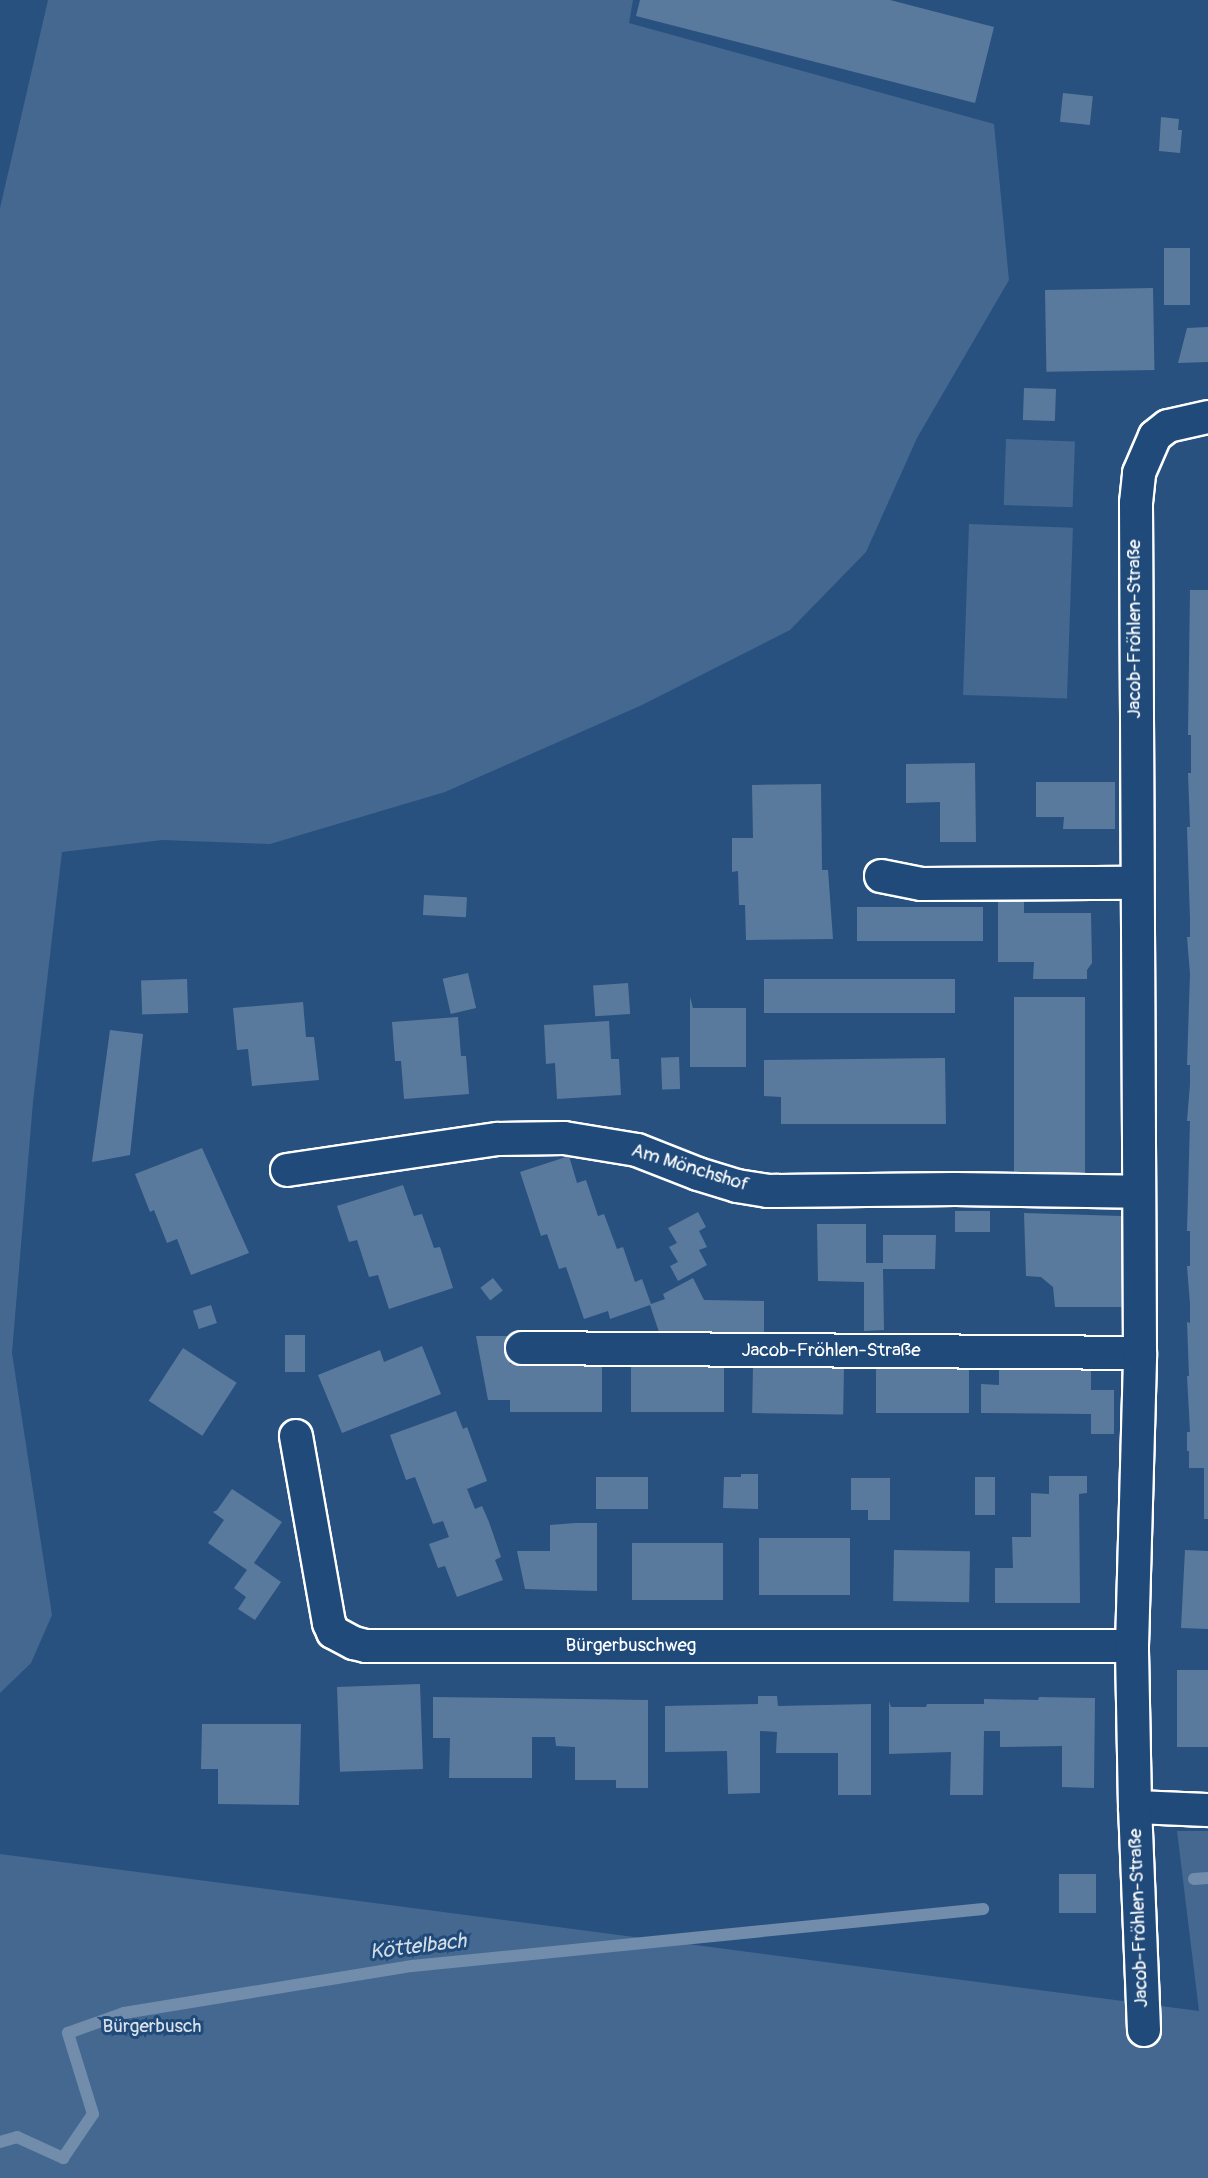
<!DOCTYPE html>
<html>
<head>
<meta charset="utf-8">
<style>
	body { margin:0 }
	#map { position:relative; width:1208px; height:2178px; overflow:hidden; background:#28517f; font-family:Pangolin,sans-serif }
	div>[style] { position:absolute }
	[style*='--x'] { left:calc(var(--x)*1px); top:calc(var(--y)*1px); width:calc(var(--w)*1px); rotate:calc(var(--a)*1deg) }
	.green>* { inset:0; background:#446890; transform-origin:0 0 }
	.stream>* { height:12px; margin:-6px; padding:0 6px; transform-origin:6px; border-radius:6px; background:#718dab }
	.building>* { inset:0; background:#5a7a9d; transform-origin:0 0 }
	.roads { filter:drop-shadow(2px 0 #fff) drop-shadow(-2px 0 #fff) drop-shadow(0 2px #fff) drop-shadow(0 -2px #fff) }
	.minor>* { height:32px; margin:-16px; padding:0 16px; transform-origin:16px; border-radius:16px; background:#1f4a7a }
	span { translate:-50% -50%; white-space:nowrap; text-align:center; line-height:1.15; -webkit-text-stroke:6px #1f4a7a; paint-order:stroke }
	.street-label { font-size:19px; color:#fff }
	.park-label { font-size:19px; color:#dae1e9 }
	.water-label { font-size:21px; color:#d4dde6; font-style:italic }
</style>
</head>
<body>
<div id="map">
	<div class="green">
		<i style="clip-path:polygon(48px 0,633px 0,629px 23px,994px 124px,1009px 280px,917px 438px,866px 552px,790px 630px,642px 705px,445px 792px,270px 844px,162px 840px,62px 852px,33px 1102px,12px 1353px,52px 1615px,31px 1663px,0 1693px,0 208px)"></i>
		<i style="left:1006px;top:439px;width:69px;height:66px;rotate:2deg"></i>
		<i style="left:969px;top:524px;width:104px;height:171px;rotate:2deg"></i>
		<i style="clip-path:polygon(1177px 1831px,1208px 1831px,1208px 2178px,0 2178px,0 1854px,1199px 2011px)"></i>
	</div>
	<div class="stream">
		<i style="--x:1194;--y:1879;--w:14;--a:-4"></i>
		<i style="--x:0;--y:2142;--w:18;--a:-16"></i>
		<i style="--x:17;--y:2137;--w:51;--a:24.5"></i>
		<i style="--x:63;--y:2158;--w:53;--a:-55.7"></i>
		<i style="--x:93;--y:2114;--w:85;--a:-107.2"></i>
		<i style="--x:68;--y:2033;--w:59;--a:-19.7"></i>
		<i style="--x:124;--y:2013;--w:292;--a:-9.3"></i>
		<i style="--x:412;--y:1966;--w:574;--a:-5.7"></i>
	</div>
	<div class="building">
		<i style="clip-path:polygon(640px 0,890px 0,994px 27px,975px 103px,636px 16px)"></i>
		<i style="left:1063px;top:93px;width:30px;height:29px;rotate:6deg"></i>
		<i style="clip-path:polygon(1161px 117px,1179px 119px,1178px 130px,1182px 130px,1180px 153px,1159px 151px)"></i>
		<i style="left:1164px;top:248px;width:26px;height:57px"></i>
		<i style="left:1153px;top:288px;width:82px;height:108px;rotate:89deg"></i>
		<i style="clip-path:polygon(1208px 327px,1208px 362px,1178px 363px,1187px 328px)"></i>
		<i style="left:1024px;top:388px;width:32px;height:32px;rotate:2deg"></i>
		<i style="clip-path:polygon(1190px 590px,1208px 590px,1208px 1519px,1204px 1519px,1204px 1468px,1189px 1468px,1189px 1451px,1187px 1451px,1187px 1432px,1190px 1432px,1187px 1376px,1189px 1376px,1187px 1322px,1190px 1323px,1190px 1304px,1187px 1266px,1190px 1266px,1190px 1231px,1187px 1231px,1190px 1121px,1187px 1121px,1190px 1084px,1190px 1065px,1187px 1065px,1190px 974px,1187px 937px,1190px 937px,1190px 919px,1187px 827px,1190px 827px,1188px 773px,1191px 773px,1191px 735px,1188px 735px)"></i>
		<i style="clip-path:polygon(975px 763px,976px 842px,940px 842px,940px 802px,906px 803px,906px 764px)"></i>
		<i style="clip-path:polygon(1036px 782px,1115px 782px,1115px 829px,1063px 829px,1064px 817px,1036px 817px)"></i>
		<i style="clip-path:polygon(821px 784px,822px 870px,828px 870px,833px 939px,746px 940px,745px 905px,739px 905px,738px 871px,732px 872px,732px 838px,753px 838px,752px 785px)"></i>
		<i style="left:424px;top:895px;width:43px;height:20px;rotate:3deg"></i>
		<i style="clip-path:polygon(998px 895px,1024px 896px,1024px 913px,1091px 913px,1092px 963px,1087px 970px,1087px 979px,1033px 979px,1034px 962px,998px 962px)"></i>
		<i style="left:857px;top:907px;width:126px;height:34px"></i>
		<i style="left:468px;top:973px;width:36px;height:26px;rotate:77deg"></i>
		<i style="left:187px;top:979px;width:34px;height:46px;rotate:88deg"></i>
		<i style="left:764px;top:979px;width:191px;height:34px"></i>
		<i style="left:628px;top:983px;width:31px;height:35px;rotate:86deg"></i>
		<i style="clip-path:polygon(690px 997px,693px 1008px,746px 1008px,746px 1067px,690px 1067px)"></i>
		<i style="left:1014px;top:997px;width:71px;height:177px"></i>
		<i style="clip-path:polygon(303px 1002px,306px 1037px,314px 1037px,319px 1080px,252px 1086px,248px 1049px,237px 1050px,233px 1008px)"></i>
		<i style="clip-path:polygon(458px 1017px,461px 1056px,466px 1056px,469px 1094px,404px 1099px,401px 1061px,395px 1061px,392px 1022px)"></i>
		<i style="clip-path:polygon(609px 1021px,611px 1059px,619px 1059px,621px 1095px,557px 1099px,555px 1063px,546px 1064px,544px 1025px)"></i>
		<i style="clip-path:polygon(110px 1030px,143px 1034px,130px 1155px,92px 1162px)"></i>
		<i style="left:679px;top:1057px;width:32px;height:18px;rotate:88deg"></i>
		<i style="clip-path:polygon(945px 1058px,946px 1124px,781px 1124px,781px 1097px,764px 1096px,764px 1060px)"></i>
		<i style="clip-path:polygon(202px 1148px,249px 1253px,191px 1275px,177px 1239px,167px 1243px,154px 1210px,150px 1212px,135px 1174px)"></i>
		<i style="clip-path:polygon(569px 1156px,577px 1183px,586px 1180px,598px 1216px,604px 1214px,617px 1249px,623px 1247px,635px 1282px,642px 1279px,651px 1304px,665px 1299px,663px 1294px,693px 1278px,704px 1300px,764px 1301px,764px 1336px,660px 1335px,650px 1305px,610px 1319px,608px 1311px,584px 1319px,566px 1267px,559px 1269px,547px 1234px,541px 1236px,520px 1172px)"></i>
		<i style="clip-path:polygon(403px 1185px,414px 1216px,422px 1214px,434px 1248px,440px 1247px,453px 1288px,389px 1309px,378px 1275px,369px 1277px,357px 1240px,349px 1242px,337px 1206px)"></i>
		<i style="left:955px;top:1211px;width:35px;height:21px"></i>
		<i style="clip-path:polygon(698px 1212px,706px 1227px,699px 1231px,707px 1247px,699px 1250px,707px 1265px,678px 1281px,670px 1266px,678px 1262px,669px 1247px,677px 1243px,668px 1228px)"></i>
		<i style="clip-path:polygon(1024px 1213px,1122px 1216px,1121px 1307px,1055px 1307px,1053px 1287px,1041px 1277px,1026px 1276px)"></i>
		<i style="clip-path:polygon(817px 1224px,866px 1224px,866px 1263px,883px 1263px,883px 1235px,936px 1235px,935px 1269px,883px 1269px,884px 1330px,864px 1331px,864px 1282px,818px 1281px)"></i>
		<i style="left:493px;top:1278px;width:16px;height:16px;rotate:52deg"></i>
		<i style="left:211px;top:1305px;width:19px;height:19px;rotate:72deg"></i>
		<i style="left:285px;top:1335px;width:20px;height:37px"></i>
		<i style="clip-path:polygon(476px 1336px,509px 1336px,510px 1364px,602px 1365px,602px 1412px,510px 1412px,510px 1400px,488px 1400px)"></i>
		<i style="clip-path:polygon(422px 1346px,441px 1394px,342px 1433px,318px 1375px,380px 1350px,384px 1362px)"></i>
		<i style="left:183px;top:1348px;width:64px;height:63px;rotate:33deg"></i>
		<i style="left:631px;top:1364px;width:93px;height:48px"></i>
		<i style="left:753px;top:1365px;width:91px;height:48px;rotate:1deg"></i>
		<i style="left:969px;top:1365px;width:48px;height:93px;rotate:90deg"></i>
		<i style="clip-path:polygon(999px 1365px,1091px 1366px,1091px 1390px,1114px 1390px,1114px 1434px,1091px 1434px,1091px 1414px,981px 1413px,981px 1384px,999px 1385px)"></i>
		<i style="clip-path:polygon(456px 1411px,463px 1429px,467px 1427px,487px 1481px,467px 1489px,475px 1509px,482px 1506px,489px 1522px,501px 1557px,495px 1560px,503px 1580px,457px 1597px,445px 1566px,438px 1568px,429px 1544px,449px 1537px,443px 1521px,433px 1524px,415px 1477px,406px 1480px,390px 1435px)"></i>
		<i style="clip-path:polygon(741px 1474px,758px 1474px,758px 1509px,723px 1508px,724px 1477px,741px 1477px)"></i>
		<i style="clip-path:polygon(1049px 1476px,1087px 1476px,1087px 1493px,1079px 1494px,1080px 1603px,995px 1603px,995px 1568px,1013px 1568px,1012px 1537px,1031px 1537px,1031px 1493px,1049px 1494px)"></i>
		<i style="left:596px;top:1477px;width:52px;height:32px"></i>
		<i style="left:975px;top:1477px;width:20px;height:38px"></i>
		<i style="clip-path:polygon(851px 1478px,890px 1478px,890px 1520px,868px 1520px,868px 1510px,851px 1510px)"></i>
		<i style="clip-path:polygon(232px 1489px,282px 1522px,254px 1563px,281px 1582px,255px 1620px,238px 1609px,246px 1597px,234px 1588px,247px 1570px,208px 1543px,224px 1520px,213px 1512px,217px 1510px)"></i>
		<i style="clip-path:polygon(575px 1523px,597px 1523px,597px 1591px,525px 1589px,517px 1551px,550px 1551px,550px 1525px)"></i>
		<i style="left:759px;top:1538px;width:91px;height:57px"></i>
		<i style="left:632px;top:1543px;width:91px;height:57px"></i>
		<i style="left:894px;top:1550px;width:76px;height:51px;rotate:1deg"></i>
		<i style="clip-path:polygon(1185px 1550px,1208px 1551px,1208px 1629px,1181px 1628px)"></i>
		<i style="left:1177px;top:1670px;width:31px;height:77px"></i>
		<i style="left:420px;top:1684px;width:85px;height:83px;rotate:88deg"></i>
		<i style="clip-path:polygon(758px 1696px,777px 1696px,778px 1706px,871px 1704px,871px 1795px,838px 1795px,838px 1753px,776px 1753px,777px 1732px,760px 1731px,760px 1793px,728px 1794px,727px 1751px,665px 1752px,665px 1706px,758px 1704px)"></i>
		<i style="clip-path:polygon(433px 1697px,648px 1700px,648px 1788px,616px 1788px,616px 1780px,575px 1780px,575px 1747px,556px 1746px,555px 1737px,532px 1737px,532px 1778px,449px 1778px,450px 1738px,433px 1738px)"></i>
		<i style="clip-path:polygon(1039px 1697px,1095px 1698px,1094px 1788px,1062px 1787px,1062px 1746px,1000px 1747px,1000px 1731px,984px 1731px,983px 1795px,950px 1795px,951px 1752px,889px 1754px,889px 1701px,891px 1707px,926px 1707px,927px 1704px,984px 1704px,984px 1699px,1038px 1700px)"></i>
		<i style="clip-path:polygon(202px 1724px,301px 1724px,299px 1805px,218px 1804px,218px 1769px,201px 1769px)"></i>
		<i style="left:1059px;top:1874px;width:37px;height:39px"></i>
	</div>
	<div class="roads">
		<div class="minor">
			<i style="--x:881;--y:876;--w:41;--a:11.3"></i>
			<i style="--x:921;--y:884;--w:215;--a:-0.3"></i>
			<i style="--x:287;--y:1170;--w:213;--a:-8.4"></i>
			<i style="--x:498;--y:1139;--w:66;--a:-0.9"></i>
			<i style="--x:564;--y:1138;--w:74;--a:9.3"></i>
			<i style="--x:637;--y:1150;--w:66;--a:21.5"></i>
			<i style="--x:698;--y:1174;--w:41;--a:17.1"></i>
			<i style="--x:737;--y:1186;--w:31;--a:9"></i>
			<i style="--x:768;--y:1191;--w:187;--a:-0.6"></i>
			<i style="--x:955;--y:1189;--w:182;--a:0.9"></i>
			<i style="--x:522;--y:1348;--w:618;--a:0.46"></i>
			<i style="--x:296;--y:1436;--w:190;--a:80"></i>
			<i style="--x:329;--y:1623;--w:10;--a:66"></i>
			<i style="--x:333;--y:1632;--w:24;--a:28"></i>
			<i style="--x:354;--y:1643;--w:12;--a:14"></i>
			<i style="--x:366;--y:1646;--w:766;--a:0"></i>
			<i style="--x:1135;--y:1807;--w:73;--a:2.4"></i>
			<i style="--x:1144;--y:2030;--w:223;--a:-92.3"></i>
			<i style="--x:1135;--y:1807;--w:161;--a:-91.1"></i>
			<i style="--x:1132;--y:1646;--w:293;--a:-88.4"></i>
			<i style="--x:1140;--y:1353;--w:850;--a:-90.27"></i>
			<i style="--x:1136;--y:503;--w:30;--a:-84"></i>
			<i style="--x:1139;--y:473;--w:40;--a:-66.6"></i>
			<i style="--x:1155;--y:436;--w:16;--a:-38"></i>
			<i style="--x:1168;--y:426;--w:41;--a:-12.7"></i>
		</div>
	</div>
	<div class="street-label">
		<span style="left:1135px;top:629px;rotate:-90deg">Jacob-Fröhlen-Straße</span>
		<span style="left:690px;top:1168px;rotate:17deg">Am Mönchshof</span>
		<span style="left:831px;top:1351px">Jacob-Fröhlen-Straße</span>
		<span style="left:631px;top:1646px">Bürgerbuschweg</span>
		<span style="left:1139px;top:1918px;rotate:-92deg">Jacob-Fröhlen-Straße</span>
	</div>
	<div class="park-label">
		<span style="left:152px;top:2027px">Bürgerbusch</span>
	</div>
	<div class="water-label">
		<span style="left:418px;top:1947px;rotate:-7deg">Köttelbach</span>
	</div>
</div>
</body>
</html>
